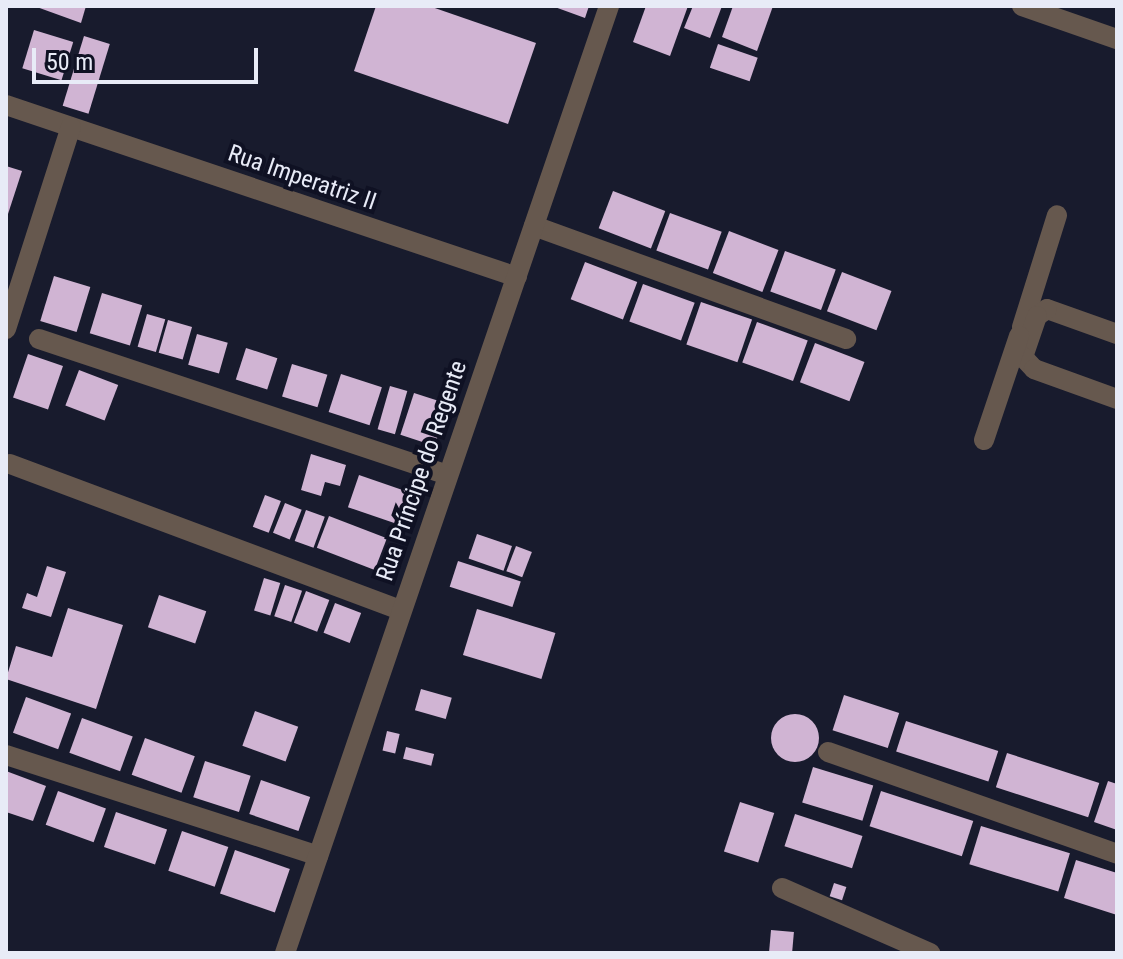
<!DOCTYPE html>
<html>
<head>
<meta charset="utf-8">
<style>
	body { margin:0 }
	#map { position:relative; width:1123px; height:959px; overflow:hidden; background:#181b2d; font-family:"Roboto Condensed",sans-serif }
	div>[style] { position:absolute }
	[style*='--x'] { left:calc(var(--x)*1px); top:calc(var(--y)*1px); width:calc(var(--w)*1px); rotate:calc(var(--a)*1deg) }
	.building>* { inset:0; background:#d0b4d3; transform-origin:0 0 }
	.round { border-radius:50% }
	.minor>* { height:20px; margin:-10px; padding:0 10px; transform-origin:10px; border-radius:10px; background:#66584e }
	span { translate:-50% -50%; white-space:nowrap; text-align:center; line-height:1.15; -webkit-text-stroke:8px #0f1123; paint-order:stroke }
	.street-label { font-size:24px; color:#e8ebf7 }
	.frame { position:absolute; inset:0; border:8px solid #e8ebf7; pointer-events:none }
	.scale { position:absolute; left:32px; top:48px; width:226px; height:36px; box-sizing:border-box; border:4px solid #e8ebf7; border-top:0; padding-left:10px; font-size:24px; line-height:28px; white-space:nowrap; color:#e8ebf7; -webkit-text-stroke:6px #0f1123; paint-order:stroke }
</style>
</head>
<body>
<div id="map">
	<div class="building">
		<i style="clip-path:polygon(34px 6px,86px 6px,81px 23px)"></i>
		<i style="clip-path:polygon(376px 6px,429px 6px,536px 43px,508px 124px,354px 71px)"></i>
		<i style="clip-path:polygon(552px 6px,589px 6px,585px 18px)"></i>
		<i style="clip-path:polygon(646px 6px,688px 6px,670px 56px,633px 42px)"></i>
		<i style="clip-path:polygon(693px 6px,722px 6px,710px 38px,684px 28px)"></i>
		<i style="clip-path:polygon(733px 6px,773px 6px,757px 51px,722px 37px)"></i>
		<i style="left:34px;top:30px;width:41px;height:40px;rotate:17deg"></i>
		<i style="left:84px;top:36px;width:27px;height:73px;rotate:17deg"></i>
		<i style="left:718px;top:44px;width:42px;height:25px;rotate:19deg"></i>
		<i style="clip-path:polygon(6px 166px,22px 171px,7px 217px,6px 217px)"></i>
		<i style="left:613px;top:191px;width:56px;height:40px;rotate:21deg"></i>
		<i style="left:670px;top:213px;width:55px;height:40px;rotate:20deg"></i>
		<i style="left:729px;top:231px;width:53px;height:45px;rotate:21deg"></i>
		<i style="left:785px;top:251px;width:54px;height:43px;rotate:20deg"></i>
		<i style="left:585px;top:262px;width:56px;height:40px;rotate:21deg"></i>
		<i style="left:842px;top:272px;width:53px;height:42px;rotate:21deg"></i>
		<i style="left:54px;top:276px;width:38px;height:47px;rotate:17deg"></i>
		<i style="left:643px;top:284px;width:55px;height:40px;rotate:20deg"></i>
		<i style="left:102px;top:293px;width:42px;height:42px;rotate:17deg"></i>
		<i style="left:701px;top:302px;width:54px;height:45px;rotate:19deg"></i>
		<i style="left:147px;top:314px;width:19px;height:34px;rotate:16deg"></i>
		<i style="left:168px;top:320px;width:25px;height:34px;rotate:16deg"></i>
		<i style="left:757px;top:322px;width:54px;height:43px;rotate:20deg"></i>
		<i style="left:197px;top:334px;width:32px;height:32px;rotate:16deg"></i>
		<i style="left:815px;top:343px;width:53px;height:42px;rotate:21deg"></i>
		<i style="left:246px;top:348px;width:33px;height:33px;rotate:18deg"></i>
		<i style="left:28px;top:354px;width:37px;height:46px;rotate:19deg"></i>
		<i style="left:292px;top:364px;width:37px;height:34px;rotate:17deg"></i>
		<i style="left:79px;top:370px;width:42px;height:38px;rotate:21deg"></i>
		<i style="left:341px;top:374px;width:43px;height:40px;rotate:18deg"></i>
		<i style="left:390px;top:386px;width:18px;height:45px;rotate:16deg"></i>
		<i style="left:414px;top:393px;width:36px;height:44px;rotate:18deg"></i>
		<i style="clip-path:polygon(311px 454px,346px 465px,340px 486px,325px 482px,321px 496px,301px 490px)"></i>
		<i style="left:359px;top:475px;width:59px;height:34px;rotate:19deg"></i>
		<i style="left:265px;top:495px;width:17px;height:34px;rotate:21deg"></i>
		<i style="left:285px;top:503px;width:18px;height:32px;rotate:22deg"></i>
		<i style="left:306px;top:510px;width:20px;height:33px;rotate:20deg"></i>
		<i style="left:329px;top:516px;width:62px;height:34px;rotate:21deg"></i>
		<i style="left:477px;top:534px;width:37px;height:26px;rotate:19deg"></i>
		<i style="left:516px;top:546px;width:17px;height:27px;rotate:21deg"></i>
		<i style="left:458px;top:561px;width:66px;height:27px;rotate:18deg"></i>
		<i style="clip-path:polygon(47px 566px,66px 572px,51px 617px,22px 608px,27px 593px,37px 597px)"></i>
		<i style="left:264px;top:578px;width:17px;height:34px;rotate:17deg"></i>
		<i style="left:285px;top:585px;width:18px;height:33px;rotate:19deg"></i>
		<i style="left:306px;top:591px;width:25px;height:34px;rotate:21deg"></i>
		<i style="left:159px;top:595px;width:50px;height:34px;rotate:19deg"></i>
		<i style="left:335px;top:603px;width:28px;height:32px;rotate:21deg"></i>
		<i style="clip-path:polygon(68px 608px,123px 625px,96px 709px,6px 679px,16px 646px,52px 657px)"></i>
		<i style="left:477px;top:609px;width:82px;height:48px;rotate:17deg"></i>
		<i style="left:421px;top:689px;width:32px;height:22px;rotate:16deg"></i>
		<i style="left:844px;top:695px;width:58px;height:37px;rotate:18deg"></i>
		<i style="left:26px;top:697px;width:48px;height:38px;rotate:20deg"></i>
		<i style="left:255px;top:711px;width:46px;height:37px;rotate:20deg"></i>
		<i class="round" style="left:771px;top:714px;width:48px;height:48px"></i>
		<i style="left:82px;top:718px;width:54px;height:37px;rotate:20deg"></i>
		<i style="left:906px;top:721px;width:97px;height:32px;rotate:18deg"></i>
		<i style="left:387px;top:731px;width:13px;height:20px;rotate:13deg"></i>
		<i style="left:145px;top:738px;width:53px;height:39px;rotate:20deg"></i>
		<i style="left:406px;top:747px;width:29px;height:12px;rotate:14deg"></i>
		<i style="left:1007px;top:753px;width:97px;height:36px;rotate:18deg"></i>
		<i style="left:205px;top:761px;width:48px;height:38px;rotate:18deg"></i>
		<i style="left:813px;top:767px;width:63px;height:37px;rotate:17deg"></i>
		<i style="clip-path:polygon(6px 771px,46px 786px,33px 821px,6px 812px)"></i>
		<i style="left:261px;top:780px;width:52px;height:36px;rotate:19deg"></i>
		<i style="clip-path:polygon(1108px 781px,1117px 784px,1117px 830px,1094px 822px)"></i>
		<i style="left:58px;top:791px;width:51px;height:36px;rotate:20deg"></i>
		<i style="left:881px;top:791px;width:97px;height:37px;rotate:18deg"></i>
		<i style="left:740px;top:802px;width:36px;height:52px;rotate:18deg"></i>
		<i style="left:116px;top:812px;width:54px;height:37px;rotate:19deg"></i>
		<i style="left:795px;top:814px;width:71px;height:34px;rotate:18deg"></i>
		<i style="left:981px;top:826px;width:93px;height:40px;rotate:17deg"></i>
		<i style="left:182px;top:831px;width:49px;height:42px;rotate:19deg"></i>
		<i style="left:235px;top:850px;width:58px;height:46px;rotate:19deg"></i>
		<i style="clip-path:polygon(1076px 860px,1117px 873px,1117px 915px,1064px 898px)"></i>
		<i style="left:834px;top:883px;width:13px;height:14px;rotate:18deg"></i>
		<i style="left:771px;top:930px;width:23px;height:23px;rotate:5deg"></i>
	</div>
	<div class="minor">
		<i style="--x:1022;--y:6;--w:101;--a:19.2"></i>
		<i style="--x:6;--y:105;--w:539;--a:18.6"></i>
		<i style="--x:534;--y:226;--w:332;--a:19.9"></i>
		<i style="--x:1022;--y:327;--w:117;--a:-72.6"></i>
		<i style="--x:6;--y:329;--w:212;--a:-72.2"></i>
		<i style="--x:1117;--y:334;--w:74;--a:-160.3"></i>
		<i style="--x:1047;--y:309;--w:12;--a:145"></i>
		<i style="--x:1037;--y:316;--w:43;--a:108.9"></i>
		<i style="--x:1023;--y:357;--w:16;--a:47"></i>
		<i style="--x:1034;--y:369;--w:88;--a:19.9"></i>
		<i style="--x:39;--y:339;--w:430;--a:18.4"></i>
		<i style="--x:984;--y:440;--w:110;--a:-71.4"></i>
		<i style="--x:10;--y:464;--w:417;--a:20.5"></i>
		<i style="--x:828;--y:752;--w:306;--a:19.4"></i>
		<i style="--x:6;--y:755;--w:328;--a:17.9"></i>
		<i style="--x:782;--y:888;--w:162;--a:23.7"></i>
		<i style="--x:285;--y:953;--w:1001;--a:-71.11"></i>
	</div>
	<div class="street-label">
		<span style="left:302px;top:178px;rotate:19deg">Rua Imperatriz II</span>
		<span style="left:422px;top:471px;rotate:-71deg">Rua Príncipe do Regente</span>
	</div>
	<div class="frame"></div>
	<div class="scale">50 m</div>
</div>
</body>
</html>
